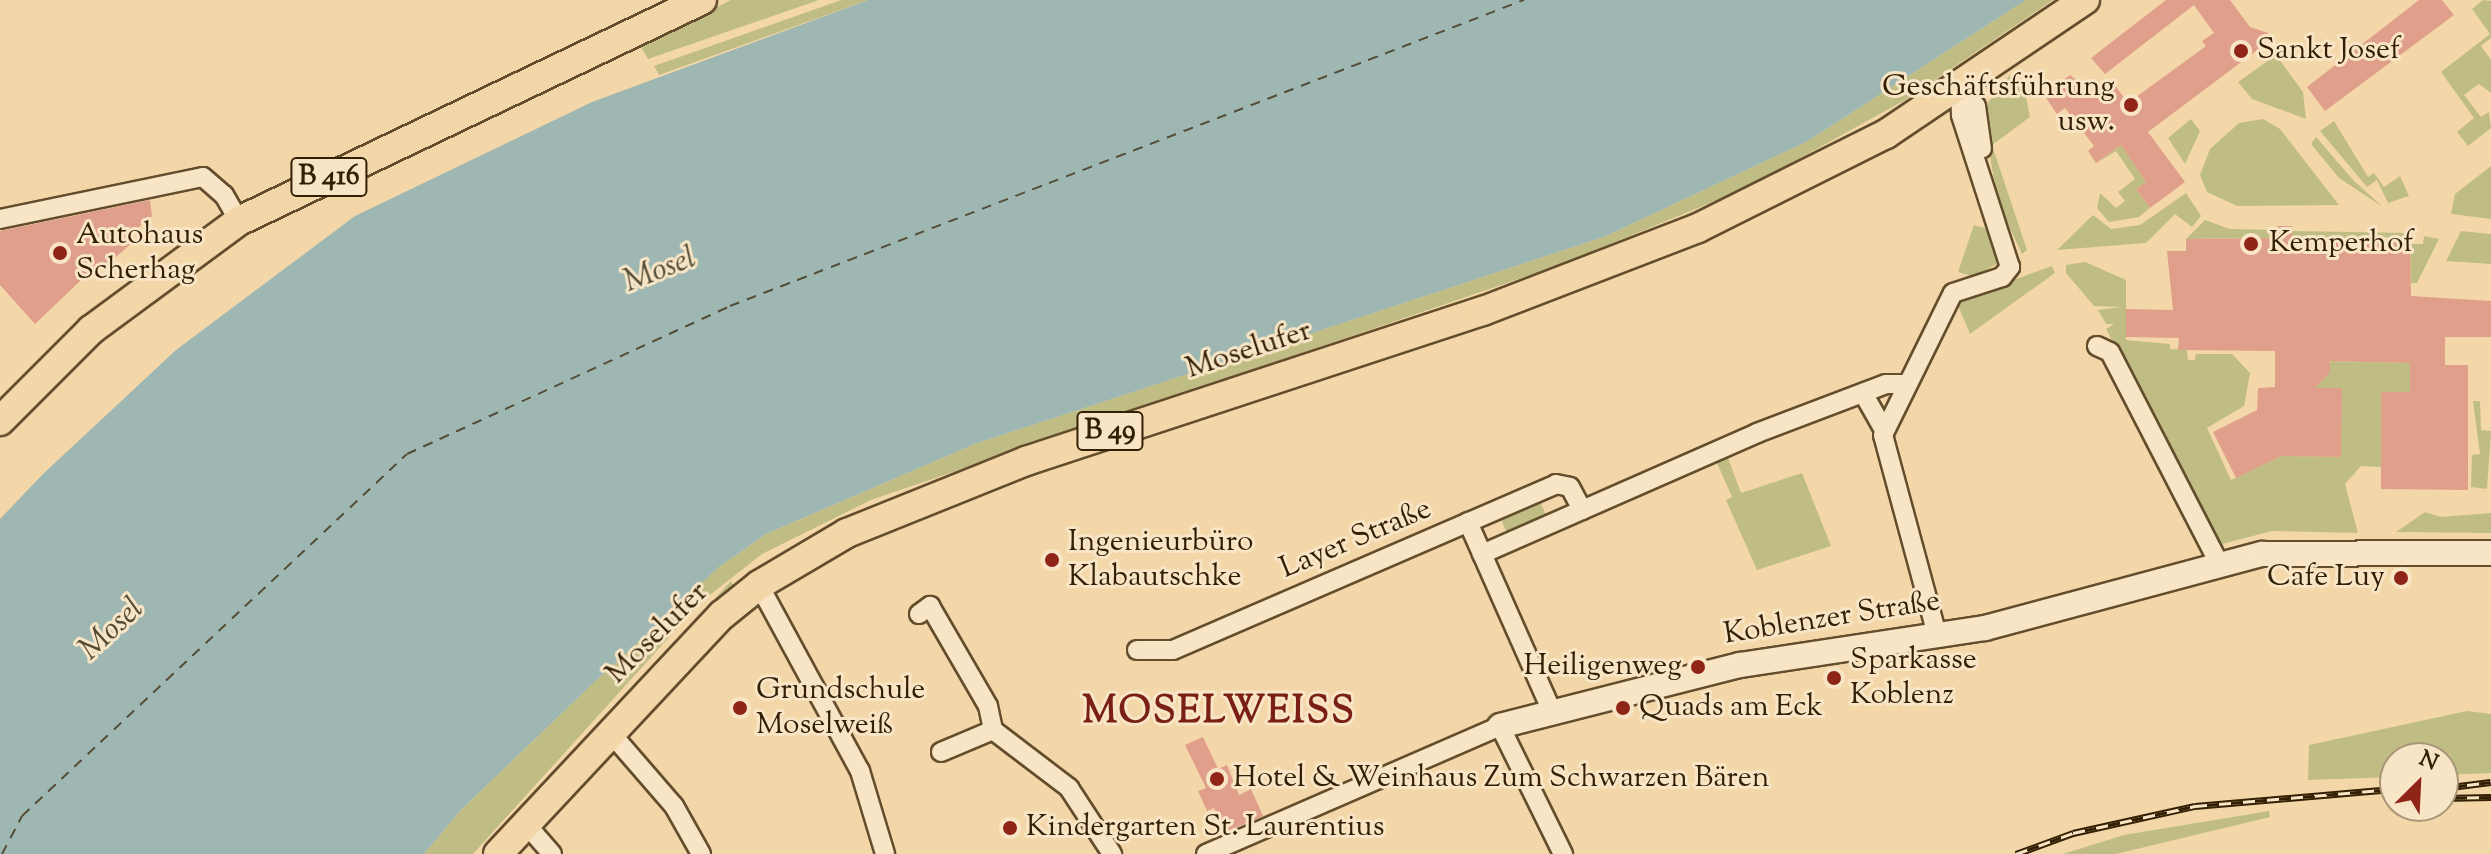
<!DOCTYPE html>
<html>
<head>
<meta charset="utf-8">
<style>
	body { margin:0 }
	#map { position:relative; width:2491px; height:854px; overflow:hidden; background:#f4d7a8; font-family:"Sorts Mill Goudy",serif }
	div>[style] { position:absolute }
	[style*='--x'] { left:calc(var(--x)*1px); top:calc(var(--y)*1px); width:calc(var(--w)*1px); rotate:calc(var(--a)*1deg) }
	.green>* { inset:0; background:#c0bd84; transform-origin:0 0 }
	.water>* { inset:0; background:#9fb7b2 }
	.ferry>* { height:2px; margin-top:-1px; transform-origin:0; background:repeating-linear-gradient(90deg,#534d38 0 10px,transparent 0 18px) }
	.building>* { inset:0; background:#e09f8a }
	.roads { filter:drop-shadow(2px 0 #634d2d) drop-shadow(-2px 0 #634d2d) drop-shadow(0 2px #634d2d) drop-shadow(0 -2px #634d2d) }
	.street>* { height:18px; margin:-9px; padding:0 9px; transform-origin:9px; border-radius:9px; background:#f8e5c6 }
	.secondary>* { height:24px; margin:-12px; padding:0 12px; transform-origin:12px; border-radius:12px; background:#f8e5c6 }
	.primary>* { height:28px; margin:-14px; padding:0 14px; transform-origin:14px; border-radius:14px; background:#f4d7a8 }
	.rail>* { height:7px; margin-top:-3.5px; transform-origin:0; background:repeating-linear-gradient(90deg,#f8e5c6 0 12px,#331f04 0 24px); box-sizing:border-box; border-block:2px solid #331f04 }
	.dots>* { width:22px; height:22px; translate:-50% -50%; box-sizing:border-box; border:4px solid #f8e5c6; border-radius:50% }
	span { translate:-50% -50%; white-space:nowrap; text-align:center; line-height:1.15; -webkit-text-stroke:6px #f8e5c6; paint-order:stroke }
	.shield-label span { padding:2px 6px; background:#f8e5c6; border:2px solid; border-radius:6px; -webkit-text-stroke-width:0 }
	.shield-label { font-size:28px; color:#331f04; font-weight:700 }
	.poi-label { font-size:30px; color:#331f04 }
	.left { translate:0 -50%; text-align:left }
	.right { translate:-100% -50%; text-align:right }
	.street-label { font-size:30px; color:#331f04 }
	.water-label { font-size:32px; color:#534d38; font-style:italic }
	.district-label { font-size:38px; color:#7a1f14; font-weight:700; letter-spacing:2px }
	.north { position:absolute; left:2379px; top:742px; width:80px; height:80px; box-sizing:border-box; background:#f8e5c6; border:2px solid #a99678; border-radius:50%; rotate:24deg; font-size:22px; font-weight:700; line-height:32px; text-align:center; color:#331f04 }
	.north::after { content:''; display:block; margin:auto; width:28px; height:36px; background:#8f2418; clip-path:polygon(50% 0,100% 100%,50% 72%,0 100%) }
</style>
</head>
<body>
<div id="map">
	<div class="green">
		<i style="clip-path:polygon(731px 0,819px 0,648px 59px,640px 45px)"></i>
		<i style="clip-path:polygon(841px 0,868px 0,659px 75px,654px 66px)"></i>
		<i style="clip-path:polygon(2026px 0,2053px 0,1905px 100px,1744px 189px,1557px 266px,871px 500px,762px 554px,701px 602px,473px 854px,424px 854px,460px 811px,585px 691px,719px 567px,766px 534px,975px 444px,1604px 237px,1808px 141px)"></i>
		<i style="clip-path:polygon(2483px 0,2491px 1px,2491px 38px,2481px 46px,2491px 60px,2491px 93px,2479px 84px,2464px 95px,2481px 117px,2489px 112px,2491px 128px,2468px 146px,2457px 132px,2474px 118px,2441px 72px,2490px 34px,2472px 9px)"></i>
		<i style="clip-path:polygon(2276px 55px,2303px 92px,2306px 119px,2252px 99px,2238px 82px)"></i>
		<i style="clip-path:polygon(2010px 75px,2026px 97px,2030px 117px,1992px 145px,2027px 250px,2022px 254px,1998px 203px,1982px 110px)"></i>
		<i style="clip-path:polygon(2191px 119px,2200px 131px,2185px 164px,2168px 138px)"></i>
		<i style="clip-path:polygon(2263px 119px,2280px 129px,2339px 205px,2237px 206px,2207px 192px,2200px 175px,2210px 149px,2239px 123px)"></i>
		<i style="clip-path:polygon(2334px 121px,2368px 177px,2374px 173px,2384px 187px,2400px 176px,2409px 196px,2388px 203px,2377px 180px,2367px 187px,2320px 131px)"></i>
		<i style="clip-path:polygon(2316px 137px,2354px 181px,2383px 207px,2339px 178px,2311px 144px)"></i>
		<i style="clip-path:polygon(2125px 142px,2146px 182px,2136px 189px,2150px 208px,2139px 217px,2109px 222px,2097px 208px,2100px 193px,2116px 208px,2125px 201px,2118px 192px,2135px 179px,2116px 151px,2094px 165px)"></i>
		<i style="clip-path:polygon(2491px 166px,2491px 219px,2451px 214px,2455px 194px)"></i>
		<i style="clip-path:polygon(2186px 193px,2201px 216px,2192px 227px,2175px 214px,2146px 243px,2057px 250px,2093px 215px,2111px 229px,2140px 225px)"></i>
		<i style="clip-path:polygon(2205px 220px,2230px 229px,2277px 230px,2277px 238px,2186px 239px)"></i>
		<i style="clip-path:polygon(1974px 225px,1994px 231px,2000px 248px,1998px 263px,1975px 277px,1958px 272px)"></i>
		<i style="clip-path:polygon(2292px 231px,2412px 233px,2412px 237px,2291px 239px)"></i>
		<i style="clip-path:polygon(2461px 231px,2491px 234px,2491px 264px,2446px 261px)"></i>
		<i style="clip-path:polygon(2424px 236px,2439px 239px,2417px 283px,2411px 283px,2410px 244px,2423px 244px)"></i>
		<i style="clip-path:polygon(2085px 262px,2126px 280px,2126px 340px,2170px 344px,2170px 349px,2187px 350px,2188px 360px,2195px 360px,2196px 354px,2232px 354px,2250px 373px,2244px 406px,2207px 428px,2231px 480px,2281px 456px,2341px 457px,2341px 388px,2293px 388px,2293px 381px,2322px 380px,2331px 361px,2410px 363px,2410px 392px,2381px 393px,2381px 467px,2361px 466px,2345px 484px,2358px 533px,2272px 531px,2218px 545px,2106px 329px,2114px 324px,2106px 324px,2098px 310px,2121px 307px,2094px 306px,2066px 273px,2066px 265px)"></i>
		<i style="clip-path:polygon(2052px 266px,2055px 273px,1970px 334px,1956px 301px)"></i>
		<i style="clip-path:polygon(2473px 401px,2480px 401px,2481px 430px,2491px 431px,2487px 489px,2471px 487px,2472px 455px,2480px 454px)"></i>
		<i style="clip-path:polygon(1728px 458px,1741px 493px,1802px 473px,1831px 546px,1757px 570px,1726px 500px,1732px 497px,1717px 463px)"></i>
		<i style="left:1539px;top:499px;width:20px;height:43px;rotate:66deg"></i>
		<i style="clip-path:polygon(2425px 512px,2441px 517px,2491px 513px,2491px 533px,2396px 532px)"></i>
		<i style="clip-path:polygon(731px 581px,738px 593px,532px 806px,527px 802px)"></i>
		<i style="clip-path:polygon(2467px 711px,2491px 714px,2491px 773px,2443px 775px,2443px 758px,2395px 758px,2395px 777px,2308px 780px,2309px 745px)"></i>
		<i style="clip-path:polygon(2269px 811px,2270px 817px,2116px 854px,2063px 854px,2124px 835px)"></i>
	</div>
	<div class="water">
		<i style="clip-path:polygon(868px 0,2026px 0,1808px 141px,1604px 237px,975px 444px,766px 534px,719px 567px,585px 691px,460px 811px,424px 854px,0 854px,0 519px,43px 474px,176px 350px,355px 216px,592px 102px)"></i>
	</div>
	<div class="ferry">
		<i style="--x:2;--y:854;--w:43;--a:-62.2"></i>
		<i style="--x:22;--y:816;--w:528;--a:-43.24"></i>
		<i style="--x:407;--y:454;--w:355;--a:-24.6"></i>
		<i style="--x:730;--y:306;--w:851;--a:-21.08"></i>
	</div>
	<div class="building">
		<i style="clip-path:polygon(2166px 0,2230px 0,2250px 27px,2268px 33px,2264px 45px,2148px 132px,2185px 182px,2150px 208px,2136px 189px,2146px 182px,2121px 145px,2096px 163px,2088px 151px,2094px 146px,2065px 108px,2057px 114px,2044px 95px,2070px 75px,2092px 94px,2111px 80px,2128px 103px,2206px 46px,2202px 41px,2214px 33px,2194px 5px,2105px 74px,2091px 58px)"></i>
		<i style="clip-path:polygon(2419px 0,2442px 0,2454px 15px,2325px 111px,2307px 87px)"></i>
		<i style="clip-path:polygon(150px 200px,152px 216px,127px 237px,132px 243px,103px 268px,99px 263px,35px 324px,0 285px,0 231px)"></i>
		<i style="clip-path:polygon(2277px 226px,2292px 226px,2292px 239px,2410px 240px,2411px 296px,2491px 301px,2491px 337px,2445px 337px,2445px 365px,2468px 365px,2468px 490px,2381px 489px,2381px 392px,2410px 392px,2410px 363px,2330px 361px,2330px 372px,2315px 388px,2342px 388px,2341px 457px,2281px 456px,2236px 478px,2213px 432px,2257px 410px,2258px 388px,2275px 387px,2275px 351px,2178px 350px,2179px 338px,2126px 337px,2126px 309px,2173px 310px,2167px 251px,2186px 251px,2186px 239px,2276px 238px)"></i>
		<i style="clip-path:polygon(1203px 737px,1218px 769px,1227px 765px,1239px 795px,1251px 789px,1263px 816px,1225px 832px,1214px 808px,1207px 811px,1198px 791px,1206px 788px,1185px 745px)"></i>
	</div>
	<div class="roads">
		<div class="street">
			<i style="--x:1960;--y:89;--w:23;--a:47"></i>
			<i style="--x:1976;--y:106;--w:43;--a:82.1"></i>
			<i style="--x:0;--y:219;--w:207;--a:-11.7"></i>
			<i style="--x:203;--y:177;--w:28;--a:41"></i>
			<i style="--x:224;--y:195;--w:30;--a:60"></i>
			<i style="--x:2097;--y:346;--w:14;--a:25"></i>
			<i style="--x:2110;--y:352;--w:240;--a:62.7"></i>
			<i style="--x:1863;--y:393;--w:43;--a:60.4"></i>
			<i style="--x:1468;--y:522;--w:205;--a:66.1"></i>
			<i style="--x:1482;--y:554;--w:300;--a:-23.7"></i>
			<i style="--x:1757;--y:433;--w:138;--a:-20.8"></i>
			<i style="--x:1886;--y:384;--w:20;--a:0"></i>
			<i style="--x:759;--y:585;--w:212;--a:61.5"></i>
			<i style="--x:860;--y:771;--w:87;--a:73.2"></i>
			<i style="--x:919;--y:614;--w:14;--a:-36"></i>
			<i style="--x:930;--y:606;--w:116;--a:59.9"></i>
			<i style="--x:988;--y:706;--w:25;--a:78"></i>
			<i style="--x:1937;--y:635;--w:207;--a:-105.1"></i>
			<i style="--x:1883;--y:435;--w:158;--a:-63.8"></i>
			<i style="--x:1953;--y:293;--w:52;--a:-18.1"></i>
			<i style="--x:2002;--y:277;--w:13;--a:-51"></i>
			<i style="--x:2010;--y:267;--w:160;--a:-107.9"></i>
			<i style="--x:1961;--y:115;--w:26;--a:-92"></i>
			<i style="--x:1137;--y:650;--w:36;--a:0"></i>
			<i style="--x:1173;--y:650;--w:417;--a:-23.4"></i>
			<i style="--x:1556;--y:484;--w:14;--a:12"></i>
			<i style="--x:1570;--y:487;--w:26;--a:62"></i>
			<i style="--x:609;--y:731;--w:99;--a:49.1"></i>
			<i style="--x:674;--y:806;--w:55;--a:60.6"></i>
			<i style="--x:941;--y:752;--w:56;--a:-22.9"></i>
			<i style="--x:993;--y:730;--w:96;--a:37.3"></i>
			<i style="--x:1069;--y:788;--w:79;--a:56.9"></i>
			<i style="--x:525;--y:823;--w:41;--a:48.9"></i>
			<i style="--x:1206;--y:854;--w:321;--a:-23.5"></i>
			<i style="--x:1500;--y:726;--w:143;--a:63.8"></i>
		</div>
		<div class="secondary">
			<i style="--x:1500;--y:726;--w:248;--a:-14.3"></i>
			<i style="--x:1740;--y:665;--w:248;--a:-8.6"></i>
			<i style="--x:1985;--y:628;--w:287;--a:-15"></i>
			<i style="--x:2262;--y:554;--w:229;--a:-0.3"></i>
		</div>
		<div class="primary">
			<i style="--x:0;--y:421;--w:129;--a:-45"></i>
			<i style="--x:91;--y:330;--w:184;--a:-36.4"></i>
			<i style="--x:239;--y:221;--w:513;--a:-25.52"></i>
			<i style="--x:498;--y:854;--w:328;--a:-46.9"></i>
			<i style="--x:722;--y:615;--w:48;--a:-39"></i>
			<i style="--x:759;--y:585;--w:102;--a:-30.6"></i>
			<i style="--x:847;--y:533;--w:193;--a:-21.9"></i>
			<i style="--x:1026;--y:461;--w:481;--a:-18.2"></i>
			<i style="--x:1483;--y:311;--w:230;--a:-21.1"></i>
			<i style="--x:1698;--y:228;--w:210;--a:-26.6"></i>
			<i style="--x:1886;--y:134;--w:240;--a:-34"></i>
		</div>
	</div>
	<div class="rail">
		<i style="--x:2443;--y:788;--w:48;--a:-7.1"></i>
		<i style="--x:2443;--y:798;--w:48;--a:-1.2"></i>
		<i style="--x:2016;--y:854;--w:61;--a:-20.2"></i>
		<i style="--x:2073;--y:833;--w:125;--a:-12.5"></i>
		<i style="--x:2195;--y:806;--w:201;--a:-4.9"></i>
	</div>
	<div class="dots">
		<i style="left:2241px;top:51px;background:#8f2418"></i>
		<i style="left:2131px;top:105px;background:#8f2418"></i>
		<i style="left:2251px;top:244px;background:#8f2418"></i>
		<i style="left:60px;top:253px;background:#8f2418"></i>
		<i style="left:1052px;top:560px;background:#8f2418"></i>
		<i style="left:2401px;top:578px;background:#8f2418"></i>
		<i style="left:1698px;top:667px;background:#8f2418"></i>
		<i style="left:1834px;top:678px;background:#8f2418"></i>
		<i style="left:740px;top:708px;background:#8f2418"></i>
		<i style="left:1623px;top:708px;background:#8f2418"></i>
		<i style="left:1217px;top:779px;background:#8f2418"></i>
		<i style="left:1010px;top:828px;background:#8f2418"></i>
	</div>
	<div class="shield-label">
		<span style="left:329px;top:177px">B 416</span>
		<span style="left:1110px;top:431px">B 49</span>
	</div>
	<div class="poi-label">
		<span class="left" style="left:2257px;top:51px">Sankt Josef</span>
		<span class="right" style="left:2115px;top:105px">Geschäftsführung<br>usw.</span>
		<span class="left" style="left:76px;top:253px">Autohaus<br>Scherhag</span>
		<span class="left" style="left:2269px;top:244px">Kemperhof</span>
		<span class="left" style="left:1068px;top:560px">Ingenieurbüro<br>Klabautschke</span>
		<span class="right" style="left:2385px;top:578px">Cafe Luy</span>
		<span class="left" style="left:1850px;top:678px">Sparkasse<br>Koblenz</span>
		<span class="right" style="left:1682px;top:667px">Heiligenweg</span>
		<span class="left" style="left:756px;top:708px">Grundschule<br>Moselweiß</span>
		<span class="left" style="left:1639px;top:708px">Quads am Eck</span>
		<span class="left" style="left:1233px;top:779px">Hotel &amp; Weinhaus Zum Schwarzen Bären</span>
		<span class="left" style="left:1026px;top:828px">Kindergarten St. Laurentius</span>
	</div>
	<div class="street-label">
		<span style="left:1249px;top:351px;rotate:-18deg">Moselufer</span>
		<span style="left:1356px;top:540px;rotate:-23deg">Layer Straße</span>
		<span style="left:1832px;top:619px;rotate:-9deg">Koblenzer Straße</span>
		<span style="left:658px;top:634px;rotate:-45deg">Moselufer</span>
	</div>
	<div class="water-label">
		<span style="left:660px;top:271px;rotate:-21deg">Mosel</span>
		<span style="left:112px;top:630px;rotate:-43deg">Mosel</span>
	</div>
	<div class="district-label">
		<span style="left:1219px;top:714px">MOSELWEISS</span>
	</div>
	<div class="north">N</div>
</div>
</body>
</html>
